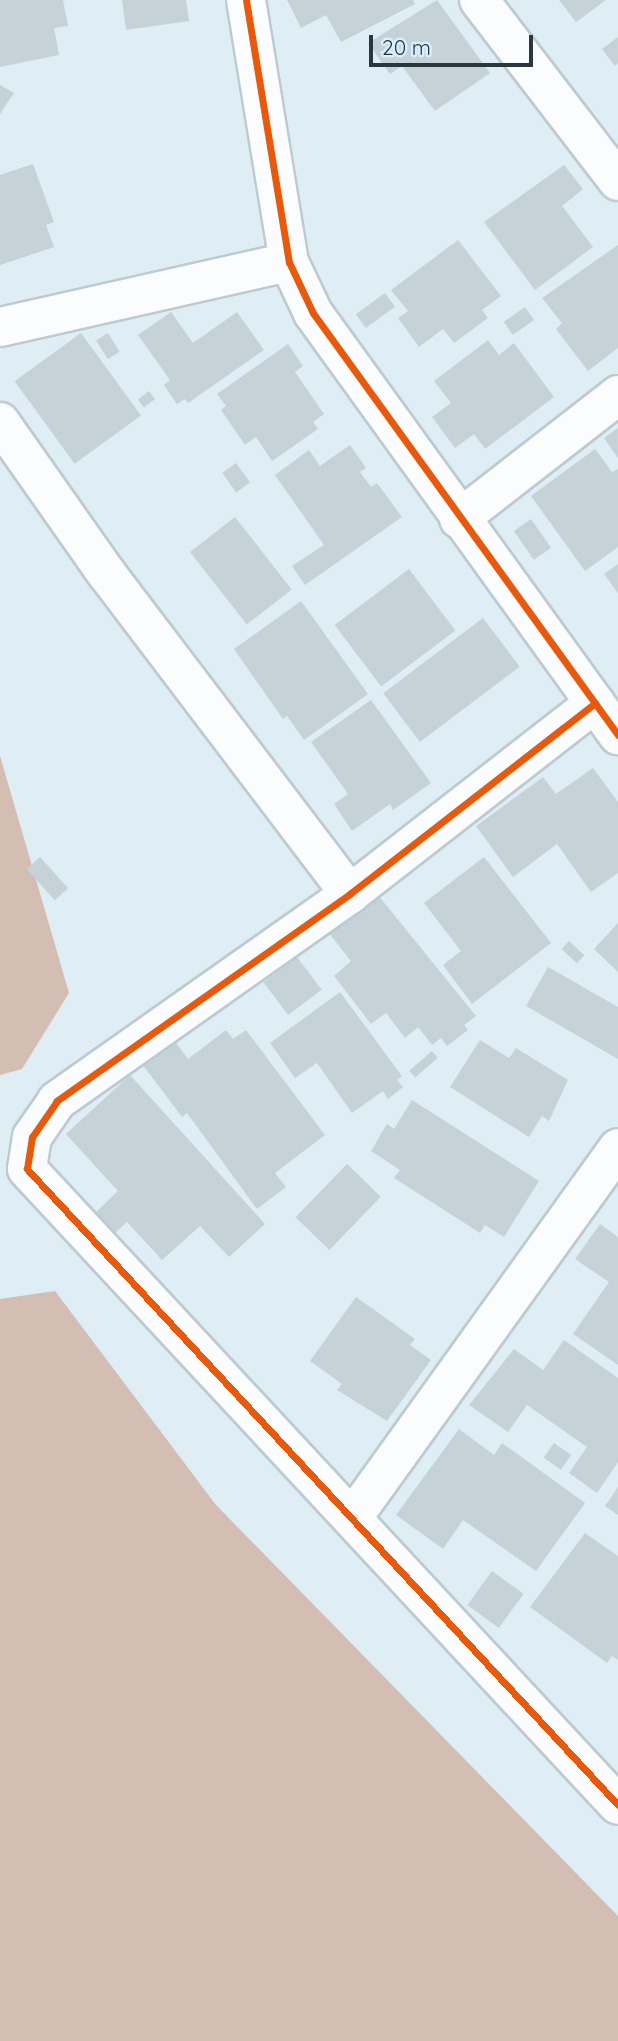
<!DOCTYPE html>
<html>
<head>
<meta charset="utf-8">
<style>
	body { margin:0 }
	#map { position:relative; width:618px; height:2041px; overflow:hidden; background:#dfedf5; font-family:Quicksand,sans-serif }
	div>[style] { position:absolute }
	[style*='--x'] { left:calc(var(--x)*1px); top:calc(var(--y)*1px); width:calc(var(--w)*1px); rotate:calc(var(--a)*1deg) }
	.forest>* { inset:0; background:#d4beb3 }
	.building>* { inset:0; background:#c5d2d8; transform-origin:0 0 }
	.roads { filter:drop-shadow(2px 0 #becad1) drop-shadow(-2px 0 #becad1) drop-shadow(0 2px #becad1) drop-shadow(0 -2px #becad1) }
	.minor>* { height:38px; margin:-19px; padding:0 19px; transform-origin:19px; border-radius:19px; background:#fafcfe }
	.cycleway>* { height:7px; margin:-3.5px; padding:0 3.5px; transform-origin:3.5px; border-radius:3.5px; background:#e8590c }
	span { translate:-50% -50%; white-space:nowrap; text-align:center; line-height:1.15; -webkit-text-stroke:5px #d6f0fe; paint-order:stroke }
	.scale { position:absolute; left:369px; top:35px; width:164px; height:32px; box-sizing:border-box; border:4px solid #2a373e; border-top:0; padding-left:9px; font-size:21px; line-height:24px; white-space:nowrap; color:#2a373e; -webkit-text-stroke:5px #d6f0fe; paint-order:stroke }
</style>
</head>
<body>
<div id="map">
	<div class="forest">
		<i style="clip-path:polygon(0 756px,69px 993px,22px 1069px,0 1075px)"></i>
		<i style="clip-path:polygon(55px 1291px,216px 1505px,618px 1916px,618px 2041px,0 2041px,0 1299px)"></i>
	</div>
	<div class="building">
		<i style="clip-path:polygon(0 0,63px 0,68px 26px,54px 28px,59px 55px,0 67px)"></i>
		<i style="clip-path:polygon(122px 0,186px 0,189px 21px,126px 30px)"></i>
		<i style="clip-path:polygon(287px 0,413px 0,415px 4px,341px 42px,326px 15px,301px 28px)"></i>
		<i style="clip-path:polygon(437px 0,490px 73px,435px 111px,402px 66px,390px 74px,368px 43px)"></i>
		<i style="clip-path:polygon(559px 0,606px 0,576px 22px)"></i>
		<i style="clip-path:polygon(618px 37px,618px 63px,615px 66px,602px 49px)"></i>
		<i style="clip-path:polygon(0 85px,14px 93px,0 114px)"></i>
		<i style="clip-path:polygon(33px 164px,54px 222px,46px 225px,54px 247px,0 265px,0 175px)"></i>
		<i style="clip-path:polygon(564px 165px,583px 189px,562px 206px,593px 247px,535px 290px,484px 222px)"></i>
		<i style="clip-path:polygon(458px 240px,501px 296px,482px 310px,488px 318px,454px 343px,443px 329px,419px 347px,398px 318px,408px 311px,391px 290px)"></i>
		<i style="clip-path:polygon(618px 245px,618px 348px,588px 371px,556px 329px,562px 323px,542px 298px)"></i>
		<i style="left:385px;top:293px;width:17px;height:36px;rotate:54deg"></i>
		<i style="left:525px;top:307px;width:16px;height:26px;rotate:55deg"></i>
		<i style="clip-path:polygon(171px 312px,193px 343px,237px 312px,264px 350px,188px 403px,185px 399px,177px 404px,164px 385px,170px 380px,138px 335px)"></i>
		<i style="left:81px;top:333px;width:102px;height:82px;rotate:54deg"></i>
		<i style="left:108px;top:333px;width:22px;height:14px;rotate:58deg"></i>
		<i style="clip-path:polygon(488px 340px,499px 355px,514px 343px,554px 397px,485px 449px,474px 434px,455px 448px,432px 417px,451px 403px,434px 381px)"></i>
		<i style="clip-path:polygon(288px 344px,303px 366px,295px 372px,324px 414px,313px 422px,318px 429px,272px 461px,256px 437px,245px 445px,221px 410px,226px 406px,217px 394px)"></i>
		<i style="left:149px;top:391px;width:10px;height:14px;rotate:53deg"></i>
		<i style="clip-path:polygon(618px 428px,618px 458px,604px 438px)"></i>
		<i style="clip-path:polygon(350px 445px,366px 468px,360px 472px,371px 487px,377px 483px,402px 517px,305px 585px,292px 566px,324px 545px,275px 475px,309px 450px,320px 466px)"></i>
		<i style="clip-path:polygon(595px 449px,612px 472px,618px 469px,618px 547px,585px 571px,531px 496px)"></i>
		<i style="left:236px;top:463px;width:24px;height:17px;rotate:54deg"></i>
		<i style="left:235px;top:517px;width:92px;height:57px;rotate:52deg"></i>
		<i style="left:531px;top:519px;width:35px;height:21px;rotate:55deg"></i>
		<i style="clip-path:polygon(618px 564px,618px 593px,604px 574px)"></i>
		<i style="left:409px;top:569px;width:77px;height:93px;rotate:53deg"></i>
		<i style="clip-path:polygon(301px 601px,368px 694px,304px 740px,287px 716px,283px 719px,234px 649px)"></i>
		<i style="left:483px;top:618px;width:61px;height:125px;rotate:53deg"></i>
		<i style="clip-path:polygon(371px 700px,431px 783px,393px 810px,390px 804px,352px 831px,334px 804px,348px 794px,311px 742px)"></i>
		<i style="clip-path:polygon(593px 768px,618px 802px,618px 873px,591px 892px,557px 844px,513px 877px,476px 826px,543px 777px,556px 794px)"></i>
		<i style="left:40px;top:857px;width:42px;height:18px;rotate:48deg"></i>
		<i style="clip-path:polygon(484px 857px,551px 943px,472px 1004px,443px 965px,461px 951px,424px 903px)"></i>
		<i style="clip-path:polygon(378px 895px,476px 1016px,464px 1025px,468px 1030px,447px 1046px,441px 1038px,432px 1045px,418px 1027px,405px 1038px,386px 1013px,371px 1024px,334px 976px,351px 961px,329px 933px)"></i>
		<i style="clip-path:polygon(618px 923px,618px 972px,594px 949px)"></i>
		<i style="left:569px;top:941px;width:21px;height:11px;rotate:43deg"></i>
		<i style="left:297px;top:957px;width:41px;height:42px;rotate:53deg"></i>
		<i style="clip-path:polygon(548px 967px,618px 1007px,618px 1059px,526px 1006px)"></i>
		<i style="clip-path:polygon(340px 992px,402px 1076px,397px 1080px,403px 1087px,388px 1099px,383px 1091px,352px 1113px,317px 1063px,295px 1078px,270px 1043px)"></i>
		<i style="clip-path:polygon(226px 1030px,233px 1039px,246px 1030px,325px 1135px,275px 1173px,286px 1187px,257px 1209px,187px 1113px,182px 1117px,142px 1064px,174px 1040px,188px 1059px)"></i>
		<i style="clip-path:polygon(480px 1040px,509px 1058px,516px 1048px,568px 1080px,549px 1121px,542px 1116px,529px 1137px,450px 1087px)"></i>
		<i style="left:432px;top:1051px;width:9px;height:30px;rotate:49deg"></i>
		<i style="clip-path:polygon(130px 1075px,265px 1224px,229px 1257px,200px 1226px,162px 1260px,127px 1222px,114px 1234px,95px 1213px,118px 1191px,66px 1134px)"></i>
		<i style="clip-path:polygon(412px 1100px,539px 1181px,504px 1237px,485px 1225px,480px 1233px,394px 1178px,400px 1170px,371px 1151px,387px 1124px,394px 1129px)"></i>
		<i style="left:347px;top:1164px;width:47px;height:74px;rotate:44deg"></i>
		<i style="clip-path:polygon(600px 1224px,618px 1237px,618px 1365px,573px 1334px,609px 1282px,575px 1259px)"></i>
		<i style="clip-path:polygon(356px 1297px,415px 1339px,410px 1345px,431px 1360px,387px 1421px,337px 1390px,342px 1384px,310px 1361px)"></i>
		<i style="clip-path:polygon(564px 1340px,618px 1378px,618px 1462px,597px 1493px,569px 1473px,587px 1447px,527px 1405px,508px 1432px,469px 1405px,514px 1349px,543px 1370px)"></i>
		<i style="clip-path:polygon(459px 1429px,494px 1455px,502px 1443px,585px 1503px,536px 1571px,463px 1520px,443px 1549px,396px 1515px)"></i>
		<i style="left:554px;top:1443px;width:21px;height:18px;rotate:35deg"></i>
		<i style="clip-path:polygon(618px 1487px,618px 1515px,605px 1506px)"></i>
		<i style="clip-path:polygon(585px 1533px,618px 1556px,618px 1660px,612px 1656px,607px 1663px,530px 1607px)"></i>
		<i style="left:492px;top:1571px;width:39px;height:42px;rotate:36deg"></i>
	</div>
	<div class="roads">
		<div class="minor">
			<i style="--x:246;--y:0;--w:266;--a:80.7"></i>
			<i style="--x:289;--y:262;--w:56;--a:64.8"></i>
			<i style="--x:313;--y:313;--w:521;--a:54.14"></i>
			<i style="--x:479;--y:0;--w:228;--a:52.5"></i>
			<i style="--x:0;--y:327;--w:296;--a:-12.7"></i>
			<i style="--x:0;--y:422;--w:186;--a:54.9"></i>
			<i style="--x:107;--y:574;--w:402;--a:52.8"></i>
			<i style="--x:459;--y:519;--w:202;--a:-37.9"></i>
			<i style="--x:595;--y:703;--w:311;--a:142.1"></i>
			<i style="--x:350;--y:894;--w:359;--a:144.8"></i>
			<i style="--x:57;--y:1101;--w:44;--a:124.8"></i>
			<i style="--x:32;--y:1137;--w:32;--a:99"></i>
			<i style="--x:27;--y:1169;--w:868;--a:47.1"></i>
			<i style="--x:353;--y:1517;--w:454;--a:-54.3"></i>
		</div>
	</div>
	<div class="cycleway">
		<i style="--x:246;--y:0;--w:266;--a:80.7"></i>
		<i style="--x:289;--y:262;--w:56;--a:64.8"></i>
		<i style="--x:313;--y:313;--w:521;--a:54.14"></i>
		<i style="--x:595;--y:703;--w:311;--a:142.1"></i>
		<i style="--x:350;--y:894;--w:359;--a:144.8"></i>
		<i style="--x:57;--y:1101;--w:44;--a:124.8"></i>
		<i style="--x:32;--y:1137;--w:32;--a:99"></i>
		<i style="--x:27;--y:1169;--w:868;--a:47.1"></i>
	</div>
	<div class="scale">20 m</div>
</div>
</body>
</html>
